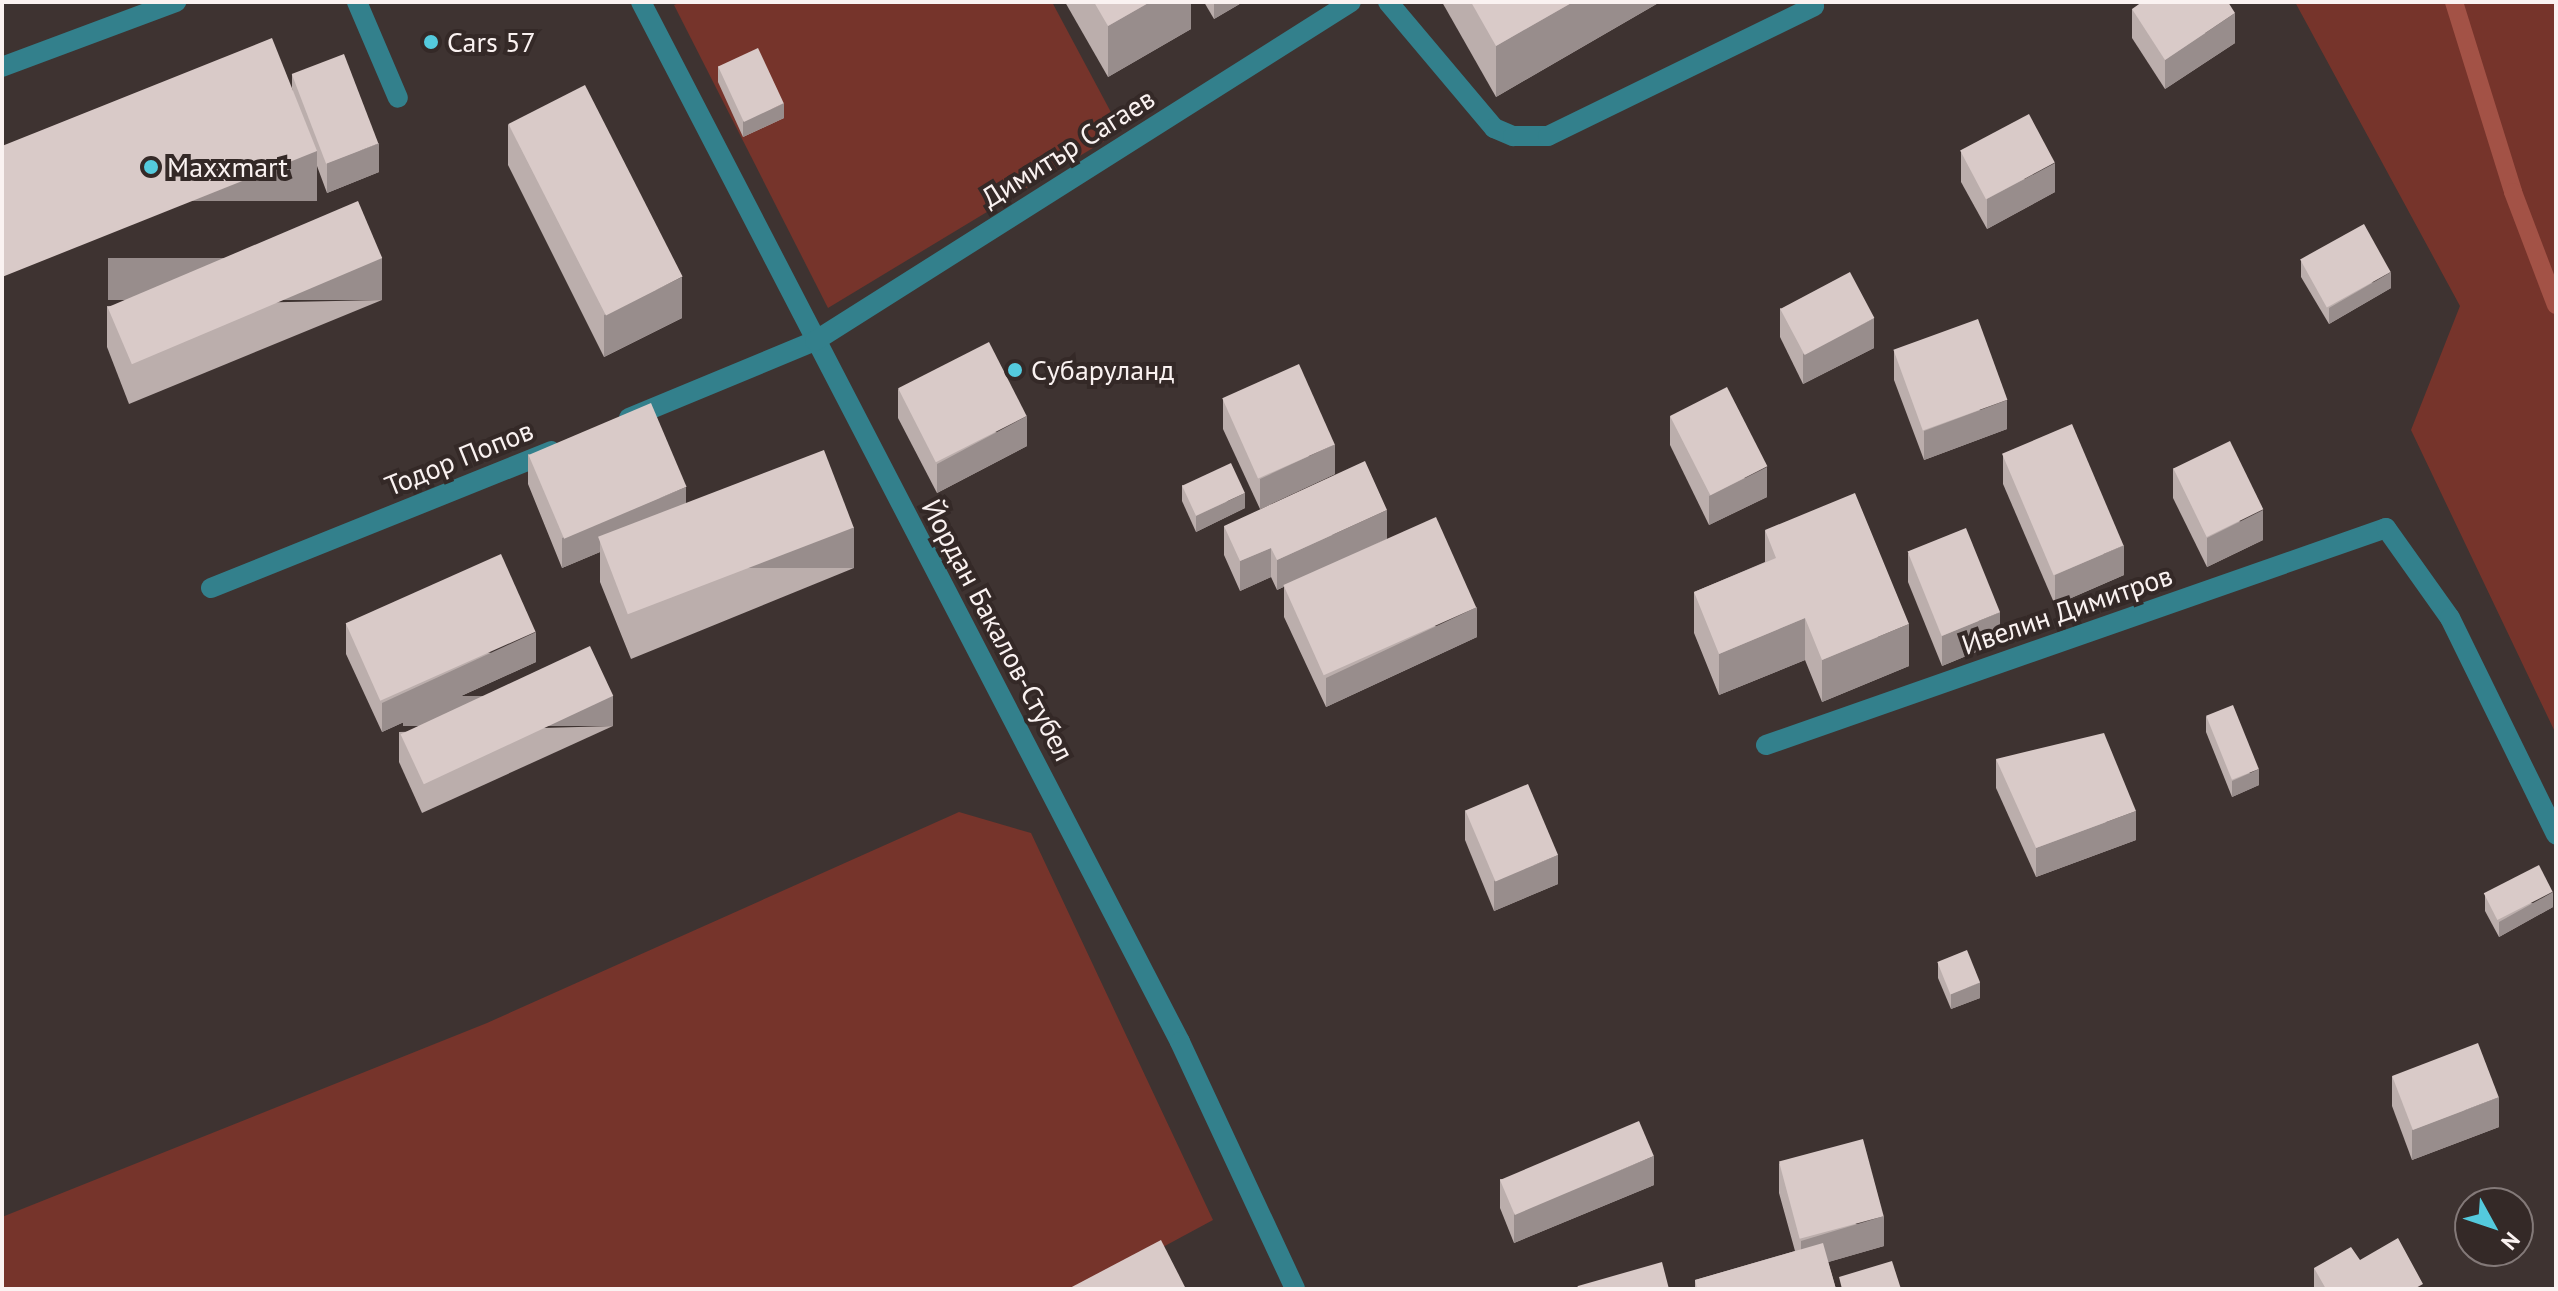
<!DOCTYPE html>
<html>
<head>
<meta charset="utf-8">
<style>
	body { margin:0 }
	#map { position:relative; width:2558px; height:1291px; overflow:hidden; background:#3e3331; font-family:"PT Sans",sans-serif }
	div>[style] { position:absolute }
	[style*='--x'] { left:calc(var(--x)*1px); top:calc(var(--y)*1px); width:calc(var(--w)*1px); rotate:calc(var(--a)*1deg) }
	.green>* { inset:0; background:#76342b }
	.stream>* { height:18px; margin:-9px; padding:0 9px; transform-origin:9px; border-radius:9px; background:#a35246 }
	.service>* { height:20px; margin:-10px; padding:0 10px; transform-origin:10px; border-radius:10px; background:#33808c }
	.minor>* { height:20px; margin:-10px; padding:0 10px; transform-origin:10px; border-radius:10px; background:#33808c }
	.wall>* { inset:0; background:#bbaeac }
	.shaded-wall>* { inset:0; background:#988d8c; transform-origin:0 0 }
	.building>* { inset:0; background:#d9cac8; transform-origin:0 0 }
	.dots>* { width:22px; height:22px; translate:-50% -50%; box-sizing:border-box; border:4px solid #342927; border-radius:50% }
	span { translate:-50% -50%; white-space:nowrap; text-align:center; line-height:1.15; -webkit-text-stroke:8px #342927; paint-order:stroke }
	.poi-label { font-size:28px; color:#faf2f1 }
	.left { translate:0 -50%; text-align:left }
	.street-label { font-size:28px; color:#faf2f1 }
	.frame { position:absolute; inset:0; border:4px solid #faf2f1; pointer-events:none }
	.north { position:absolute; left:2454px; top:1187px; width:80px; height:80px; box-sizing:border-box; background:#342927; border:2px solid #837978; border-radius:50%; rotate:130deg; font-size:22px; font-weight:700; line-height:32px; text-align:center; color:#faf2f1 }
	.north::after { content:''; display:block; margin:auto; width:28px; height:36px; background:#54cadd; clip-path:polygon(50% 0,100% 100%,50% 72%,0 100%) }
</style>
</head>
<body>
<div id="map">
	<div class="green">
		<i style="clip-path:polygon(681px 2px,1052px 2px,1121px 131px,828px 308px,674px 5px)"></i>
		<i style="clip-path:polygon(2295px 2px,2556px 2px,2556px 734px,2411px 430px,2460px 306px)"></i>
		<i style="clip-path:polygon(959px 812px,1031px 833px,1213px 1220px,1085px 1289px,2px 1289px,2px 1217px,487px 1023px)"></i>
	</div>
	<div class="stream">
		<i style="--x:2454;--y:2;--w:199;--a:72.7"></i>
		<i style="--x:2513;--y:192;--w:121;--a:69.2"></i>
	</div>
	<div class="service">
		<i style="--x:357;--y:2;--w:104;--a:66.9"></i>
		<i style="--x:1388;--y:2;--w:165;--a:49.9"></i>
		<i style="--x:1494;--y:128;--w:21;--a:23"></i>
		<i style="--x:1513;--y:136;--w:35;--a:0"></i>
		<i style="--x:1548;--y:136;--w:296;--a:-26"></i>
	</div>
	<div class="minor">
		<i style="--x:641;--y:2;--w:1171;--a:62.6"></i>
		<i style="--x:1180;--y:1042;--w:272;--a:65"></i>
		<i style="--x:2;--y:67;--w:186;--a:-20.5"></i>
		<i style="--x:629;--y:418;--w:201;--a:-22.5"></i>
		<i style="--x:815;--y:341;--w:634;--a:-32.31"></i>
		<i style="--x:211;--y:588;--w:367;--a:-21.9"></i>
		<i style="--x:1766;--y:745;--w:657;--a:-19.29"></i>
		<i style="--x:2386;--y:528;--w:110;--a:54.6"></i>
		<i style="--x:2450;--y:618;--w:241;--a:63.9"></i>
	</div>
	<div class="wall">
		<i style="clip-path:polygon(1065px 2px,1191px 2px,1191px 29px,1108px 77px)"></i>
		<i style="clip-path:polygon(1204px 2px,1243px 2px,1214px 19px)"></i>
		<i style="clip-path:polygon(1442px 2px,1660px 2px,1496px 97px)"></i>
		<i style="clip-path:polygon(2132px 9px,2235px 43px,2165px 89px,2132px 38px)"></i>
		<i style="clip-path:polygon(718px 66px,784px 118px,743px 137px,718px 82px)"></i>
		<i style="clip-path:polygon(292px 74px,379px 172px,327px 193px,317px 166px,317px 201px,292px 88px)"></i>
		<i style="clip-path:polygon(508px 124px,682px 318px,604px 357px,508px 165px)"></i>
		<i style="clip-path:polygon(1961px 152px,2055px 192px,1987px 229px,1961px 182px)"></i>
		<i style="clip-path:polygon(2301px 261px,2391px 288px,2329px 324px,2301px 277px)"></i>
		<i style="clip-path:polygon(382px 300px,129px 404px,107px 347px,107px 306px)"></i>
		<i style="clip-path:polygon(1780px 308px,1874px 348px,1803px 384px,1780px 337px)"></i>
		<i style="clip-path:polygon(1894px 350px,2007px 429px,1924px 460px,1894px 380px)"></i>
		<i style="clip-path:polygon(898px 389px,1027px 446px,937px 493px,898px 418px)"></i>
		<i style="clip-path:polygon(1223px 399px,1335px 474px,1260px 509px,1223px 429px)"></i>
		<i style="clip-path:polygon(1670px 416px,1767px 497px,1709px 525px,1670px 445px)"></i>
		<i style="clip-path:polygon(528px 454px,686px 506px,854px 568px,631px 659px,600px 582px,600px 552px,562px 568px,528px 484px)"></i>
		<i style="clip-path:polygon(2003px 455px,2124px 575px,2055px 605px,2003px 484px)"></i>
		<i style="clip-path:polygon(2173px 468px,2263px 540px,2207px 567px,2173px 498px)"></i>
		<i style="clip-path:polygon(1182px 485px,1245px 508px,1196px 532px,1182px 501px)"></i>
		<i style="clip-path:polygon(1224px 526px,1387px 539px,1277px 590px,1271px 577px,1240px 591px,1224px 555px)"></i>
		<i style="clip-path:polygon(1765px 530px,1909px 666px,1822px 702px,1805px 660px,1719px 695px,1694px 633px,1694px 592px,1765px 562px)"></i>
		<i style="clip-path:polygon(1908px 553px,2000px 642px,1942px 666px,1908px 582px)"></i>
		<i style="clip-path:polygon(1284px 587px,1477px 637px,1326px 707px,1284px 617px)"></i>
		<i style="clip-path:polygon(346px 624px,536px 662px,382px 732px,346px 654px)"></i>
		<i style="clip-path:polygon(2206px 716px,2259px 785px,2232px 797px,2206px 732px)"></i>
		<i style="clip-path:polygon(613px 726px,422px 813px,399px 762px,399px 732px)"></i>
		<i style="clip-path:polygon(1996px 759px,2136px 840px,2036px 877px,1996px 788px)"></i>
		<i style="clip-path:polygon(1465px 810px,1558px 884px,1494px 911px,1465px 840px)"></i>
		<i style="clip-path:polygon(2485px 895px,2553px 907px,2499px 937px,2485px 911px)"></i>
		<i style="clip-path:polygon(1938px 963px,1980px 998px,1951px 1009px,1938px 978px)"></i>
		<i style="clip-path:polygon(2392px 1076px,2499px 1127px,2412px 1160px,2392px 1106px)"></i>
		<i style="clip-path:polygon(1779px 1163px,1884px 1246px,1828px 1262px,1836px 1289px,1695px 1289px,1695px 1280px,1795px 1251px,1779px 1193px)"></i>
		<i style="clip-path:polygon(1500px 1179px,1654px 1185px,1514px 1243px,1500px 1208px)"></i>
		<i style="clip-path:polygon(2314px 1268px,2423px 1289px,2314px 1289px)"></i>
	</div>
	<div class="shaded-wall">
		<i style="clip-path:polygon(1150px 2px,1191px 2px,1191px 29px,1108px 77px,1108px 26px)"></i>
		<i style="clip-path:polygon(1214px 2px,1243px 2px,1214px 19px)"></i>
		<i style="clip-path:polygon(1573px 2px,1660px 2px,1496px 97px,1496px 46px)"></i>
		<i style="clip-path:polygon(2235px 13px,2235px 43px,2165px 89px,2165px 60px)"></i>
		<i style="clip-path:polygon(784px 103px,784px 118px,743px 137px,743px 121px)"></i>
		<i style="clip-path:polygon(379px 143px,379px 172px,327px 193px,327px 163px)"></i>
		<i style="left:317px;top:151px;width:50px;height:339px;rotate:90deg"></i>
		<i style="clip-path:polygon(2055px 163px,2055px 192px,1987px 229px,1987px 199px)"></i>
		<i style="left:382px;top:258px;width:42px;height:274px;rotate:90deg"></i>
		<i style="clip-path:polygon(2391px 272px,2391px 288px,2329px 324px,2329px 308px)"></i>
		<i style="clip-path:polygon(682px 277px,682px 318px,604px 357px,604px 315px)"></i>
		<i style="clip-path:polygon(1874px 318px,1874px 348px,1803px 384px,1803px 354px)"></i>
		<i style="clip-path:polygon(2007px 400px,2007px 429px,1924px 460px,1924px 431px)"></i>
		<i style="clip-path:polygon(1027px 416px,1027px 446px,937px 493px,937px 464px)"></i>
		<i style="clip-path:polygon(1335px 444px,1335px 474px,1260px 509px,1260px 479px)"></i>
		<i style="clip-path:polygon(1767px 467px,1767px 497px,1709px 525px,1709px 496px)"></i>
		<i style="clip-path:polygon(686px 487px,686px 516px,600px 541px,600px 552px,562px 568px,562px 538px)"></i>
		<i style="clip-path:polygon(1245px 493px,1245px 508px,1196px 532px,1196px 516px)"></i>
		<i style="clip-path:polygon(1387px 510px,1387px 539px,1277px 590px,1277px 560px)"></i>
		<i style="clip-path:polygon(2263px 510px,2263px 540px,2207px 567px,2207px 538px)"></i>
		<i style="left:854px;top:527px;width:41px;height:241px;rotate:90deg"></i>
		<i style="clip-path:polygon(2124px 545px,2124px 575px,2055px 605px,2055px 575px)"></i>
		<i style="clip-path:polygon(1271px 548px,1271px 577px,1240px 591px,1240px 561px)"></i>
		<i style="clip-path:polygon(1477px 607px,1477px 637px,1326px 707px,1326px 678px)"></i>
		<i style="clip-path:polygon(2000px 612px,2000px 642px,1942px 666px,1942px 636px)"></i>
		<i style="clip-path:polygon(1805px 618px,1805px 660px,1719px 695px,1719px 654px)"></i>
		<i style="clip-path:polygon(1909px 624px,1909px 666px,1822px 702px,1822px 660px)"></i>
		<i style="clip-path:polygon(536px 632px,536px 662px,382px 732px,382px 703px)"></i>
		<i style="left:613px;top:696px;width:30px;height:210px;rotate:90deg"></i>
		<i style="clip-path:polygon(2259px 769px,2259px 785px,2232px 797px,2232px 781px)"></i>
		<i style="clip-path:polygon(2136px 811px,2136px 840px,2036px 877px,2036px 848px)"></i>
		<i style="clip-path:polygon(1558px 855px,1558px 884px,1494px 911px,1494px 881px)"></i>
		<i style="clip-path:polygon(2553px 892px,2553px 907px,2499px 937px,2499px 922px)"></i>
		<i style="clip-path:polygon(1980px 982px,1980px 998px,1951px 1009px,1951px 994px)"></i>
		<i style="clip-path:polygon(2499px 1097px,2499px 1127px,2412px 1160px,2412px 1130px)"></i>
		<i style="clip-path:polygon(1654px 1156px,1654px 1185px,1514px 1243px,1514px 1213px)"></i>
		<i style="clip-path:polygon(1884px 1216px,1884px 1246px,1801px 1270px,1801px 1241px)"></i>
	</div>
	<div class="building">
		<i style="clip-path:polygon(1094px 2px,1150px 2px,1108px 26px)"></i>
		<i style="clip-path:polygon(1471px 2px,1573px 2px,1496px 46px)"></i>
		<i style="clip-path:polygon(2142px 2px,2228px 2px,2235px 13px,2165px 60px,2132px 9px)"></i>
		<i style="clip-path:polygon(272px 38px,317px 151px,2px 277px,2px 146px)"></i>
		<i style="left:758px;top:48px;width:61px;height:44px;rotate:65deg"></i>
		<i style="left:344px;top:54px;width:96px;height:56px;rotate:69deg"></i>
		<i style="left:585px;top:85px;width:215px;height:86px;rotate:63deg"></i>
		<i style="left:2029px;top:114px;width:55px;height:78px;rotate:62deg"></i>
		<i style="left:358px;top:201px;width:62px;height:272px;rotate:67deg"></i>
		<i style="left:2364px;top:224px;width:55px;height:73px;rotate:61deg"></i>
		<i style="left:1850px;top:272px;width:52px;height:79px;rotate:62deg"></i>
		<i style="left:1978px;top:319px;width:86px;height:90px;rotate:70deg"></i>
		<i style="left:989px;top:342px;width:83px;height:102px;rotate:63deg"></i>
		<i style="left:1299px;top:364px;width:88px;height:84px;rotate:66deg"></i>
		<i style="left:1727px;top:387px;width:89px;height:64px;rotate:63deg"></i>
		<i style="left:651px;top:403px;width:91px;height:133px;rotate:67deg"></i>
		<i style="left:2072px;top:424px;width:132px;height:76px;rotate:67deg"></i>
		<i style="left:2230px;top:441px;width:76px;height:63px;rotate:64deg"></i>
		<i style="left:824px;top:450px;width:83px;height:242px;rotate:69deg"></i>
		<i style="clip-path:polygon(1365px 461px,1387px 510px,1277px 560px,1271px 548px,1240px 561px,1224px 526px)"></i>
		<i style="left:1231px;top:463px;width:33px;height:54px;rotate:65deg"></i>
		<i style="clip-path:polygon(1855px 493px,1909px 624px,1822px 660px,1805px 618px,1719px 654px,1694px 592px,1776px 558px,1765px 530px)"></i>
		<i style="left:1436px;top:517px;width:99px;height:167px;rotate:66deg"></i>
		<i style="left:1966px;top:528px;width:91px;height:63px;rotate:68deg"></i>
		<i style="left:501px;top:554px;width:85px;height:170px;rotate:66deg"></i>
		<i style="left:590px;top:646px;width:55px;height:209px;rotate:65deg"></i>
		<i style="left:2233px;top:705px;width:69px;height:29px;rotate:68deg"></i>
		<i style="clip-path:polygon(2104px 733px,2136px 811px,2036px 848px,1996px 759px)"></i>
		<i style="left:1528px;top:784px;width:77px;height:68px;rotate:67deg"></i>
		<i style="left:2539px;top:865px;width:30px;height:62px;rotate:63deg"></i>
		<i style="left:1967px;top:950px;width:35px;height:32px;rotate:68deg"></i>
		<i style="left:2478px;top:1043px;width:58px;height:92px;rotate:69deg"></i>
		<i style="left:1639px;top:1121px;width:38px;height:151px;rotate:67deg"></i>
		<i style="left:1863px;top:1139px;width:80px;height:87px;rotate:75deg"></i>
		<i style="clip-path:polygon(2398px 1238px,2423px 1284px,2414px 1289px,2326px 1289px,2314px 1268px,2351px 1247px,2360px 1260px)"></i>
		<i style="clip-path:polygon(1161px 1240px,1186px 1289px,1068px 1289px)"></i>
		<i style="clip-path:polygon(1823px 1243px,1836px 1289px,1697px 1289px,1695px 1280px)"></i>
		<i style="clip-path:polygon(1892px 1261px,1901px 1289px,1842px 1289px,1839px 1277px)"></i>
		<i style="clip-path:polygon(1662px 1262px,1669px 1289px,1576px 1289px,1578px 1286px)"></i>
	</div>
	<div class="dots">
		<i style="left:431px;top:42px;background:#54cadd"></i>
		<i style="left:151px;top:167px;background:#54cadd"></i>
		<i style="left:1015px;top:370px;background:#54cadd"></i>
	</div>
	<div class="poi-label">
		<span class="left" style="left:447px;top:42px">Cars 57</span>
		<span class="left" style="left:167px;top:167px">Maxxmart</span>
		<span class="left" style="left:1031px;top:370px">Субаруланд</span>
	</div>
	<div class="street-label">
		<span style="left:1068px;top:148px;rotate:-32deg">Димитър Сагаев</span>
		<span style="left:459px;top:458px;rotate:-22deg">Тодор Попов</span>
		<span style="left:2067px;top:610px;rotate:-19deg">Ивелин Димитров</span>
		<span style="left:998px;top:630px;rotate:62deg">Йордан Бакалов-Стубел</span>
	</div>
	<div class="frame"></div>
	<div class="north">N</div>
</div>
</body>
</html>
